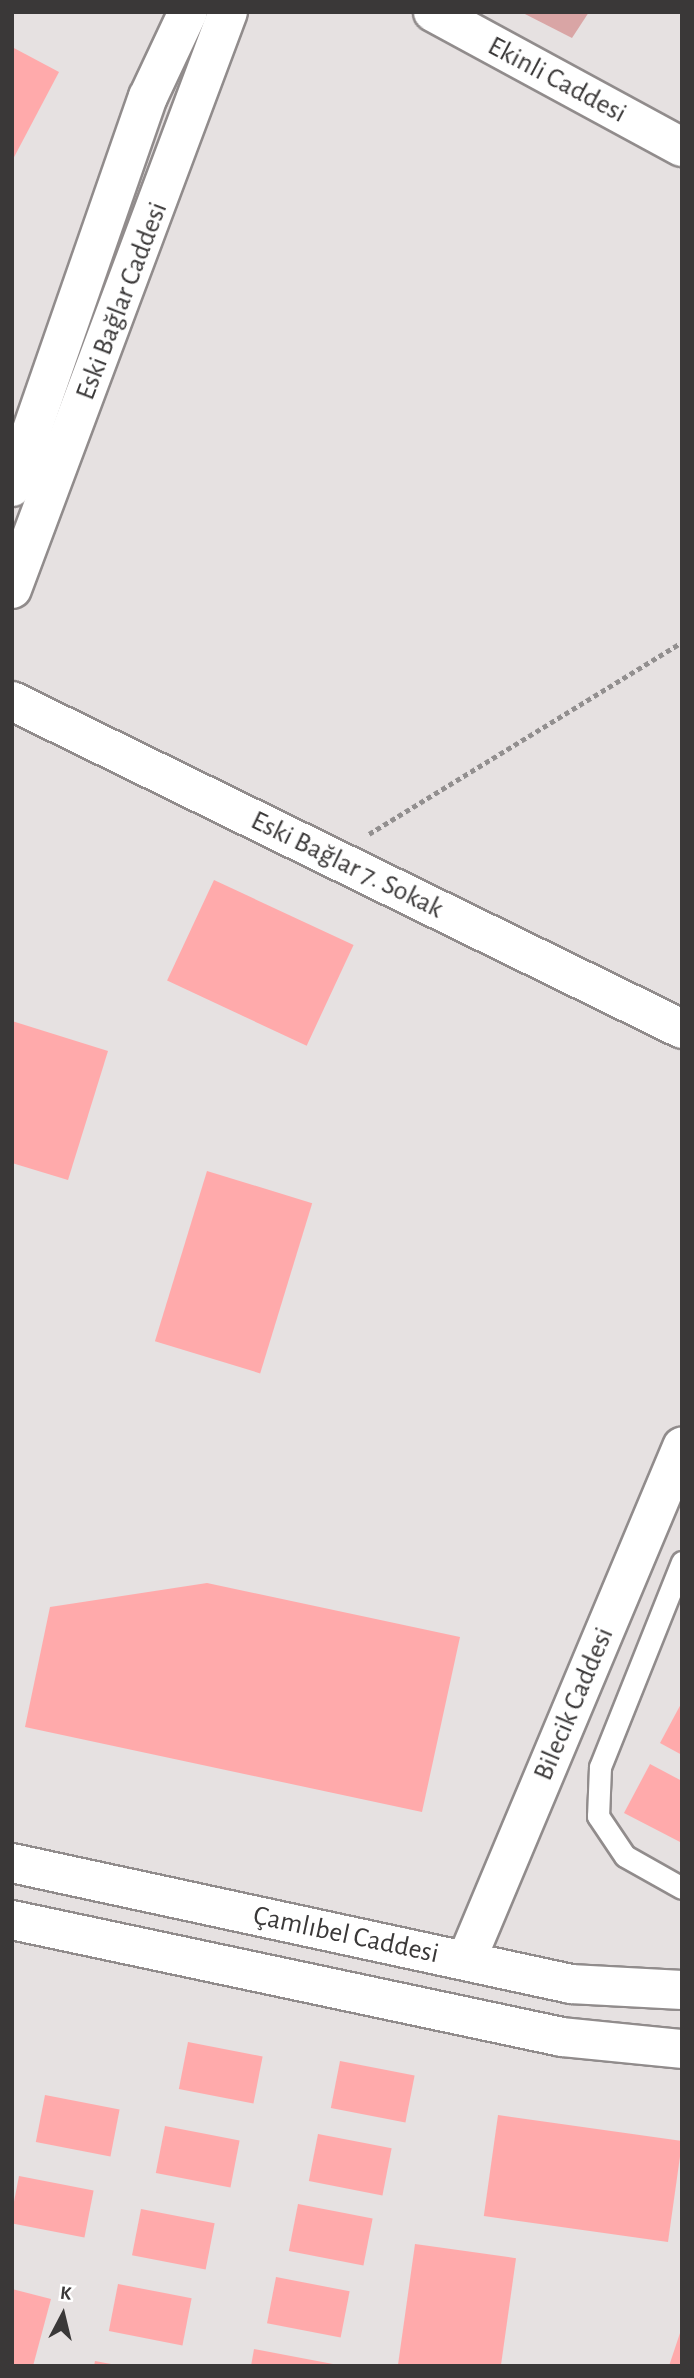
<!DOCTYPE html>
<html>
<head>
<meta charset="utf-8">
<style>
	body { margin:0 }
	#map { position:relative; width:694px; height:2378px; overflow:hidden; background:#e6e1e1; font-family:"Alegreya Sans",sans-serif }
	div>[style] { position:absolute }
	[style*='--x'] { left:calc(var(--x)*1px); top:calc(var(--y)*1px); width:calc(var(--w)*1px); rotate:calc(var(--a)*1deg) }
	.green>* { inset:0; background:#d9a5a5 }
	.building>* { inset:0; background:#ffaaab; transform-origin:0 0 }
	.path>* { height:4.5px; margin-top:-2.25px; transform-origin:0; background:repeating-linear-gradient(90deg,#928f8f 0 5px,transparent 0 8.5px) }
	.roads { filter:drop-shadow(2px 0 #918c8c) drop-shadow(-2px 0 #918c8c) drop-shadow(0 2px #918c8c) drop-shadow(0 -2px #918c8c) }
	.lane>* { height:21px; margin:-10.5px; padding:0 10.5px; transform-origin:10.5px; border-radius:10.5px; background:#fff }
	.street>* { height:38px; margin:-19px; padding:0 19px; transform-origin:19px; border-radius:19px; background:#fff }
	.secondary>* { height:38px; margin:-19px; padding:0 19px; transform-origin:19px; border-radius:19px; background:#fff }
	.primary>* { height:38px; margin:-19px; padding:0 19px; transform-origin:19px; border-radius:19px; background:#fff }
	span { translate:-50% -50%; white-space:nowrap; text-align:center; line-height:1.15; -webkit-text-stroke:5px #fff; paint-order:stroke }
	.street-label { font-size:28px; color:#3a3838 }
	.frame { position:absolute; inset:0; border:14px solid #3a3838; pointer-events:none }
	.north { position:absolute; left:28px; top:2280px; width:70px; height:70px; -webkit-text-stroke:5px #fff; paint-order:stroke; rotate:7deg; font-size:19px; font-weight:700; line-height:28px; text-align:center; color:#3a3838 }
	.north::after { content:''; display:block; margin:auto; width:24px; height:32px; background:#3a3838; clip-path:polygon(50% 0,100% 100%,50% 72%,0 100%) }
</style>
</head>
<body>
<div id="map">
	<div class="green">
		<i style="clip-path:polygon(521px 12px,589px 12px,572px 38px)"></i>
	</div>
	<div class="building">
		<i style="clip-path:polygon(12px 47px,59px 72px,12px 161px)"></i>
		<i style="left:214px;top:880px;width:154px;height:111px;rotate:25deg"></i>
		<i style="clip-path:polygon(12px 1021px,108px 1051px,68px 1180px,12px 1163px)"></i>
		<i style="left:207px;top:1171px;width:110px;height:178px;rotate:17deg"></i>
		<i style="clip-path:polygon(207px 1583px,460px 1637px,422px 1812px,25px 1727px,50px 1607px)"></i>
		<i style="clip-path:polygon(682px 1702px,682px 1755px,660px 1743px)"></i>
		<i style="clip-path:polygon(650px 1764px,682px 1781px,682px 1843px,624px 1813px)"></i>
		<i style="left:188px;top:2042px;width:76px;height:48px;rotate:11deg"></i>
		<i style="left:340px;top:2061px;width:76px;height:48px;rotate:11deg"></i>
		<i style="left:45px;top:2095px;width:76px;height:48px;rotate:11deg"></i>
		<i style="left:498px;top:2115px;width:186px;height:102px;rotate:8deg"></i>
		<i style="left:165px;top:2126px;width:76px;height:48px;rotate:11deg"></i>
		<i style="left:318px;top:2134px;width:75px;height:48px;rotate:11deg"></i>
		<i style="left:19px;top:2176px;width:76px;height:48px;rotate:11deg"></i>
		<i style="left:298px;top:2204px;width:76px;height:48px;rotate:11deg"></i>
		<i style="left:141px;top:2209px;width:75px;height:47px;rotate:11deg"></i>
		<i style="left:415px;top:2244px;width:102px;height:123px;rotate:8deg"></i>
		<i style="left:276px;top:2277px;width:75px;height:47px;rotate:11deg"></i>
		<i style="left:118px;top:2284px;width:75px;height:48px;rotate:11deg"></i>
		<i style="clip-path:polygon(12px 2289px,51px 2299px,33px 2366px,12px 2366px)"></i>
		<i style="clip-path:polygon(681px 2330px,682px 2366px,669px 2366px)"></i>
		<i style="clip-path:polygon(254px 2349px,333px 2364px,333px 2366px,251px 2366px)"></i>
		<i style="clip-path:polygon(95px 2361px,111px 2364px,111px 2366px,94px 2366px)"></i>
	</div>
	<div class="path">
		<i style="--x:369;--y:834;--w:367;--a:-31.5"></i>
	</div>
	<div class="roads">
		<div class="lane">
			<i style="--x:682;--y:1562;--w:221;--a:111.8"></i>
			<i style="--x:600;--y:1767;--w:49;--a:92.3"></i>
			<i style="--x:598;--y:1816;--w:48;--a:56"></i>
			<i style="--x:625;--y:1856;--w:65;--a:29.3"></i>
		</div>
		<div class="street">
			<i style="--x:433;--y:12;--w:283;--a:28.5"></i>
			<i style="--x:12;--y:701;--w:746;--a:26.08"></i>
			<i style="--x:466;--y:1961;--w:558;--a:-67.21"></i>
		</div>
		<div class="secondary">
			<i style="--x:12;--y:487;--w:413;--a:-70.8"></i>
			<i style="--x:148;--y:97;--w:94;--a:-64.8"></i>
			<i style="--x:12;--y:589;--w:616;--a:-69.48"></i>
		</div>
		<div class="primary">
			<i style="--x:12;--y:1863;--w:572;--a:12.21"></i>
			<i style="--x:571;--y:1984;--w:111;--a:3.1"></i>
			<i style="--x:12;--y:1920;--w:562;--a:12.01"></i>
			<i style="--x:562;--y:2037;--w:121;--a:5.7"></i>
		</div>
	</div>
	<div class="street-label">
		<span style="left:557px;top:80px;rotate:28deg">Ekinli Caddesi</span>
		<span style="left:122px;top:301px;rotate:-69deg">Eski Bağlar Caddesi</span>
		<span style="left:347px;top:865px;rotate:26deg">Eski Bağlar 7. Sokak</span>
		<span style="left:574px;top:1704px;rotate:-67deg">Bilecik Caddesi</span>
		<span style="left:346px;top:1935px;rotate:12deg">Çamlıbel Caddesi</span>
	</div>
	<div class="frame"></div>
	<div class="north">K</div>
</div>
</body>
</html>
